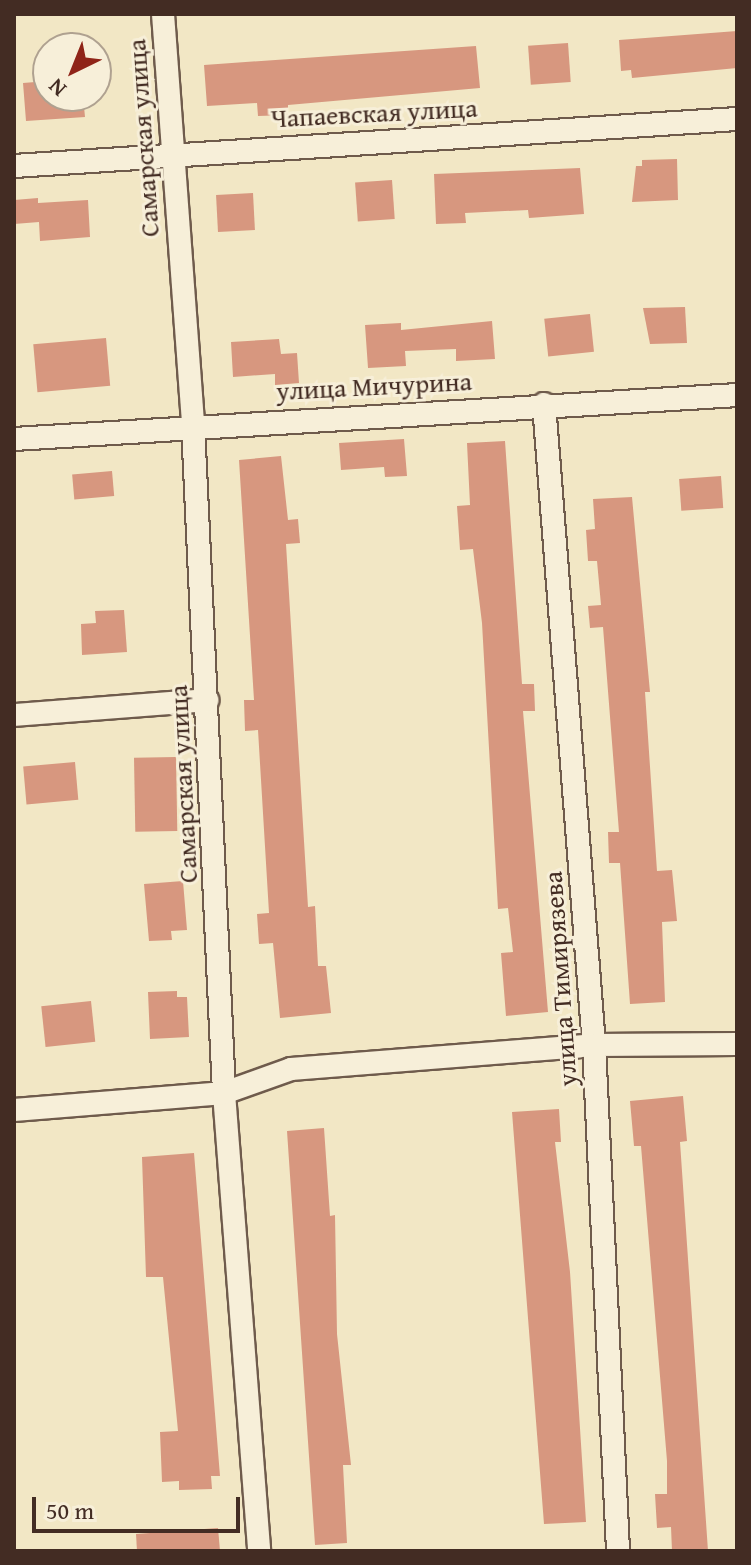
<!DOCTYPE html>
<html>
<head>
<meta charset="utf-8">
<style>
	body { margin:0 }
	#map { position:relative; width:751px; height:1565px; overflow:hidden; background:#f2e7c5; font-family:"Gentium Book Plus",serif }
	div>[style] { position:absolute }
	[style*='--x'] { left:calc(var(--x)*1px); top:calc(var(--y)*1px); width:calc(var(--w)*1px); rotate:calc(var(--a)*1deg) }
	.building>* { inset:0; background:#d7977f; transform-origin:0 0 }
	.roads { filter:drop-shadow(2px 0 #6f5b4c) drop-shadow(-2px 0 #6f5b4c) drop-shadow(0 2px #6f5b4c) drop-shadow(0 -2px #6f5b4c) }
	.minor>* { height:22px; margin:-11px; padding:0 11px; transform-origin:11px; border-radius:11px; background:#f7efd9 }
	span { translate:-50% -50%; white-space:nowrap; text-align:center; line-height:1.15; -webkit-text-stroke:6px #f7efd9; paint-order:stroke }
	.street-label { font-size:26px; color:#432c23 }
	.frame { position:absolute; inset:0; border:16px solid #432c23; pointer-events:none }
	.north { position:absolute; left:32px; top:32px; width:80px; height:80px; box-sizing:border-box; background:#f7efd9; border:2px solid #afa190; border-radius:50%; rotate:223deg; font-size:22px; font-weight:700; line-height:32px; text-align:center; color:#432c23 }
	.north::after { content:''; display:block; margin:auto; width:28px; height:36px; background:#8f2418; clip-path:polygon(50% 0,100% 100%,50% 72%,0 100%) }
	.scale { position:absolute; left:32px; top:1497px; width:208px; height:36px; box-sizing:border-box; border:4px solid #432c23; border-top:0; padding-left:10px; font-size:24px; line-height:28px; white-space:nowrap; color:#432c23; -webkit-text-stroke:6px #f7efd9; paint-order:stroke }
</style>
</head>
<body>
<div id="map">
	<div class="building">
		<i style="clip-path:polygon(737px 31px,737px 68px,632px 78px,631px 70px,621px 71px,619px 40px)"></i>
		<i style="left:568px;top:43px;width:39px;height:40px;rotate:86deg"></i>
		<i style="clip-path:polygon(476px 46px,480px 88px,288px 105px,288px 115px,258px 116px,257px 103px,207px 106px,204px 65px)"></i>
		<i style="clip-path:polygon(48px 81px,48px 96px,83px 96px,85px 117px,26px 121px,23px 83px)"></i>
		<i style="clip-path:polygon(677px 159px,678px 200px,632px 202px,636px 166px,642px 166px,642px 160px)"></i>
		<i style="clip-path:polygon(580px 168px,584px 214px,529px 218px,528px 210px,465px 213px,466px 223px,436px 224px,434px 174px)"></i>
		<i style="left:392px;top:180px;width:39px;height:37px;rotate:86deg"></i>
		<i style="left:253px;top:193px;width:37px;height:37px;rotate:87deg"></i>
		<i style="clip-path:polygon(38px 198px,38px 203px,88px 200px,90px 237px,40px 241px,39px 222px,14px 224px,14px 200px)"></i>
		<i style="clip-path:polygon(685px 307px,687px 343px,650px 344px,643px 308px)"></i>
		<i style="left:590px;top:314px;width:38px;height:46px;rotate:84deg"></i>
		<i style="clip-path:polygon(492px 321px,495px 359px,456px 361px,456px 349px,405px 351px,406px 366px,368px 368px,365px 325px,401px 323px,401px 330px)"></i>
		<i style="left:106px;top:338px;width:48px;height:73px;rotate:85deg"></i>
		<i style="clip-path:polygon(279px 339px,281px 354px,297px 353px,299px 383px,275px 385px,275px 374px,233px 377px,231px 342px)"></i>
		<i style="clip-path:polygon(404px 439px,407px 476px,385px 477px,384px 467px,341px 470px,339px 443px)"></i>
		<i style="clip-path:polygon(505px 441px,522px 684px,534px 684px,535px 711px,523px 711px,548px 1012px,506px 1016px,501px 953px,513px 952px,508px 908px,498px 909px,482px 623px,473px 549px,460px 550px,457px 506px,470px 505px,467px 443px)"></i>
		<i style="clip-path:polygon(281px 456px,288px 520px,298px 519px,300px 543px,286px 544px,308px 907px,315px 906px,318px 966px,326px 966px,331px 1013px,280px 1018px,273px 943px,259px 944px,257px 914px,269px 913px,258px 730px,245px 731px,244px 700px,254px 700px,239px 460px)"></i>
		<i style="left:112px;top:471px;width:25px;height:40px;rotate:85deg"></i>
		<i style="left:721px;top:476px;width:32px;height:42px;rotate:86deg"></i>
		<i style="clip-path:polygon(632px 497px,650px 692px,645px 692px,657px 871px,672px 870px,677px 921px,662px 922px,665px 1002px,630px 1004px,620px 863px,609px 863px,608px 832px,619px 832px,603px 627px,590px 628px,588px 606px,601px 605px,597px 561px,588px 561px,586px 530px,595px 529px,593px 499px)"></i>
		<i style="clip-path:polygon(124px 610px,127px 652px,82px 655px,81px 624px,96px 623px,95px 611px)"></i>
		<i style="left:176px;top:757px;width:74px;height:42px;rotate:89deg"></i>
		<i style="left:75px;top:762px;width:38px;height:52px;rotate:85deg"></i>
		<i style="clip-path:polygon(183px 881px,187px 930px,171px 931px,172px 940px,149px 941px,144px 884px)"></i>
		<i style="clip-path:polygon(177px 991px,177px 997px,187px 997px,189px 1037px,150px 1039px,148px 992px)"></i>
		<i style="left:91px;top:1001px;width:41px;height:50px;rotate:84deg"></i>
		<i style="clip-path:polygon(683px 1096px,687px 1141px,680px 1142px,708px 1551px,672px 1551px,671px 1527px,657px 1528px,655px 1494px,667px 1494px,667px 1461px,641px 1146px,634px 1146px,630px 1101px)"></i>
		<i style="clip-path:polygon(559px 1109px,561px 1142px,555px 1142px,570px 1272px,586px 1522px,544px 1524px,512px 1112px)"></i>
		<i style="clip-path:polygon(324px 1128px,330px 1216px,335px 1215px,337px 1334px,351px 1465px,343px 1465px,347px 1543px,315px 1545px,287px 1131px)"></i>
		<i style="clip-path:polygon(194px 1153px,220px 1476px,211px 1476px,212px 1489px,179px 1490px,179px 1481px,162px 1482px,160px 1432px,178px 1431px,163px 1277px,146px 1277px,142px 1157px)"></i>
		<i style="clip-path:polygon(218px 1528px,220px 1551px,137px 1551px,136px 1534px)"></i>
	</div>
	<div class="roads">
		<div class="minor">
			<i style="--x:163;--y:14;--w:412;--a:85.8"></i>
			<i style="--x:193;--y:425;--w:669;--a:87.34"></i>
			<i style="--x:224;--y:1093;--w:459;--a:85.6"></i>
			<i style="--x:14;--y:166;--w:725;--a:-3.72"></i>
			<i style="--x:544;--y:404;--w:643;--a:85.54"></i>
			<i style="--x:594;--y:1045;--w:507;--a:87.28"></i>
			<i style="--x:14;--y:439;--w:724;--a:-3.48"></i>
			<i style="--x:14;--y:715;--w:194;--a:-4.4"></i>
			<i style="--x:14;--y:1110;--w:211;--a:-4.6"></i>
			<i style="--x:224;--y:1093;--w:71;--a:-19.7"></i>
			<i style="--x:291;--y:1069;--w:304;--a:-4.5"></i>
			<i style="--x:594;--y:1045;--w:143;--a:-0.4"></i>
		</div>
	</div>
	<div class="street-label">
		<span style="left:374px;top:113px;rotate:-3deg">Чапаевская улица</span>
		<span style="left:143px;top:138px;rotate:-94deg">Самарская улица</span>
		<span style="left:374px;top:386px;rotate:-3deg">улица Мичурина</span>
		<span style="left:183px;top:784px;rotate:-93deg">Самарская улица</span>
		<span style="left:560px;top:979px;rotate:-94deg">улица Тимирязева</span>
	</div>
	<div class="frame"></div>
	<div class="north">N</div>
	<div class="scale">50 m</div>
</div>
</body>
</html>
